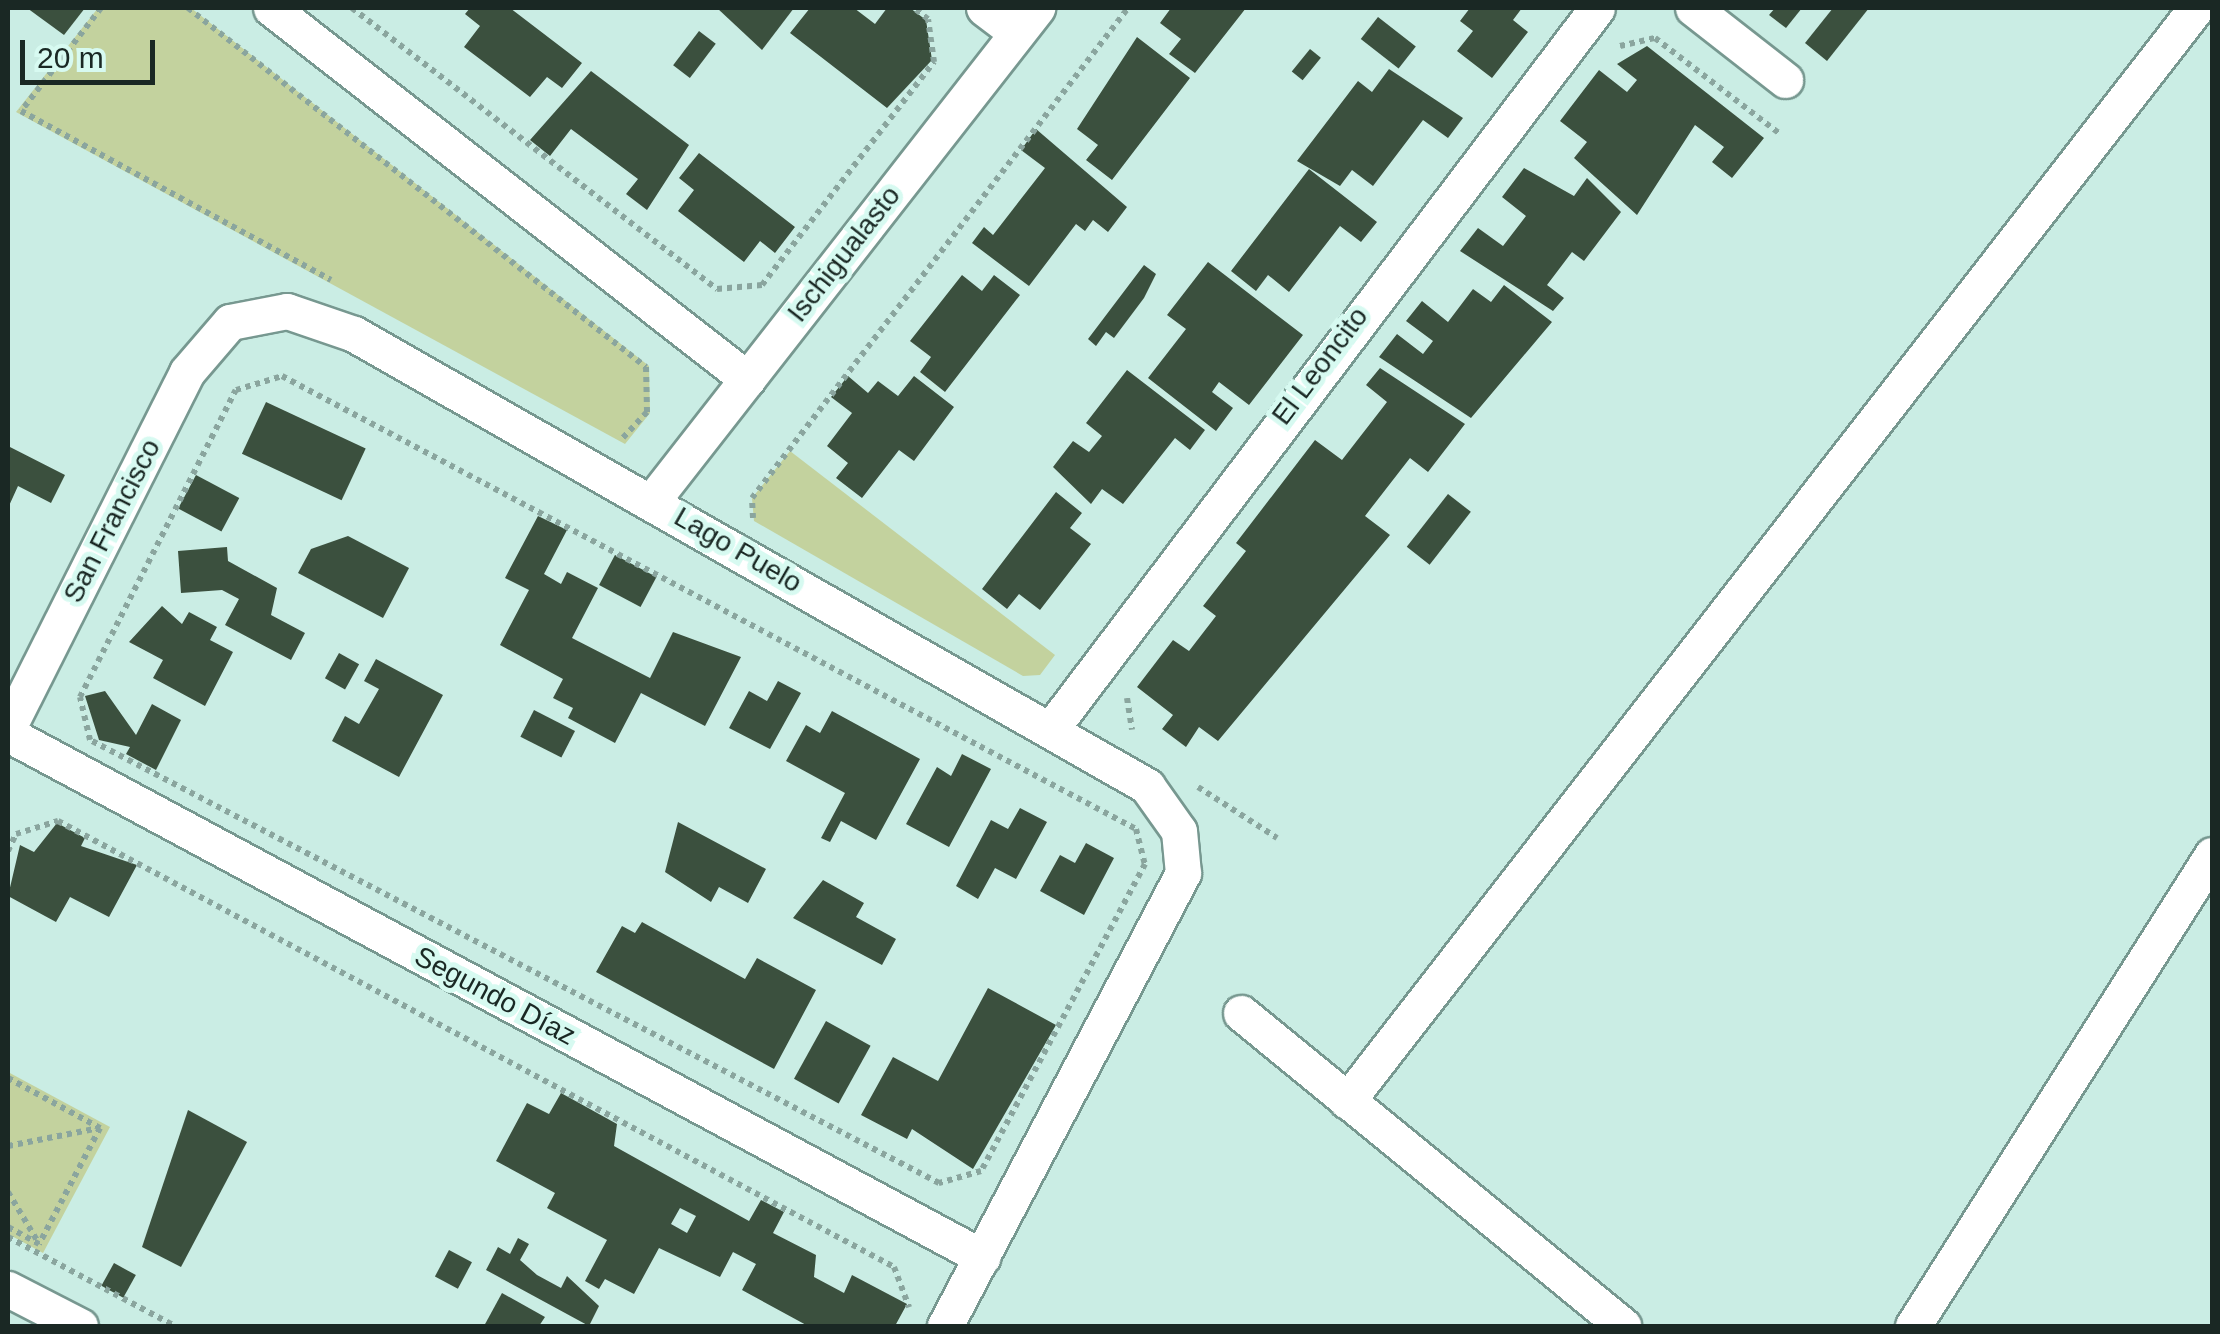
<!DOCTYPE html>
<html>
<head>
<meta charset="utf-8">
<style>
	body { margin:0 }
	#map { position:relative; width:2220px; height:1334px; overflow:hidden; background:#caede4; font-family:Arial,sans-serif }
	div>[style] { position:absolute }
	[style*='--x'] { left:calc(var(--x)*1px); top:calc(var(--y)*1px); width:calc(var(--w)*1px); rotate:calc(var(--a)*1deg) }
	.green>* { inset:0; background:#c3d29e }
	.building>* { inset:0; background:#3b503e; transform-origin:0 0 }
	.path>* { height:6px; margin-top:-3px; transform-origin:0; background:repeating-linear-gradient(90deg,#8aa59e 0 5px,transparent 0 10px) }
	.roads { filter:drop-shadow(2px 0 #779890) drop-shadow(-2px 0 #779890) drop-shadow(0 2px #779890) drop-shadow(0 -2px #779890) }
	.minor>* { height:35px; margin:-17.5px; padding:0 17.5px; transform-origin:17.5px; border-radius:17.5px; background:#fff }
	span { translate:-50% -50%; white-space:nowrap; text-align:center; line-height:1.15; -webkit-text-stroke:10px #d7faf1; paint-order:stroke }
	.street-label { font-size:28px; color:#1a2824 }
	.frame { position:absolute; inset:0; border:10px solid #1a2824; pointer-events:none }
	.scale { position:absolute; left:20px; top:40px; width:135px; height:45px; box-sizing:border-box; border:5px solid #1a2824; border-top:0; padding-left:12px; font-size:30px; line-height:35px; white-space:nowrap; color:#1a2824; -webkit-text-stroke:8px #d7faf1; paint-order:stroke }
</style>
</head>
<body>
<div id="map">
	<div class="green">
		<i style="clip-path:polygon(98px 8px,191px 8px,649px 366px,650px 413px,625px 444px,16px 112px)"></i>
		<i style="clip-path:polygon(790px 451px,1055px 655px,1040px 675px,1023px 676px,754px 521px,752px 498px)"></i>
		<i style="clip-path:polygon(8px 1072px,110px 1127px,43px 1253px,8px 1234px)"></i>
	</div>
	<div class="building">
		<i style="clip-path:polygon(27px 8px,85px 8px,64px 35px)"></i>
		<i style="clip-path:polygon(470px 8px,510px 8px,582px 63px,562px 88px,547px 77px,530px 97px,464px 47px,480px 26px,465px 14px)"></i>
		<i style="clip-path:polygon(717px 8px,794px 8px,762px 50px)"></i>
		<i style="clip-path:polygon(810px 8px,854px 8px,875px 24px,887px 8px,910px 8px,926px 20px,932px 60px,887px 108px,790px 33px)"></i>
		<i style="clip-path:polygon(1171px 8px,1246px 8px,1195px 73px,1169px 54px,1181px 39px,1160px 23px)"></i>
		<i style="clip-path:polygon(1470px 8px,1522px 8px,1513px 20px,1528px 32px,1492px 78px,1457px 51px,1473px 31px,1460px 21px)"></i>
		<i style="clip-path:polygon(1775px 8px,1802px 8px,1786px 28px,1769px 15px)"></i>
		<i style="clip-path:polygon(1833px 8px,1869px 8px,1827px 61px,1805px 43px)"></i>
		<i style="left:1378px;top:17px;width:48px;height:28px;rotate:38deg"></i>
		<i style="left:699px;top:31px;width:21px;height:43px;rotate:37deg"></i>
		<i style="clip-path:polygon(1137px 37px,1190px 78px,1112px 180px,1086px 160px,1098px 145px,1077px 129px)"></i>
		<i style="clip-path:polygon(1647px 46px,1764px 138px,1732px 178px,1712px 162px,1724px 147px,1695px 125px,1637px 215px,1574px 158px,1587px 142px,1560px 121px,1599px 70px,1627px 92px,1637px 80px,1617px 64px)"></i>
		<i style="left:1310px;top:49px;width:14px;height:29px;rotate:39deg"></i>
		<i style="clip-path:polygon(1389px 69px,1463px 118px,1448px 138px,1423px 120px,1373px 186px,1352px 170px,1340px 186px,1297px 161px,1358px 81px,1372px 92px)"></i>
		<i style="clip-path:polygon(591px 71px,689px 145px,647px 210px,626px 194px,638px 179px,571px 129px,550px 156px,530px 140px)"></i>
		<i style="clip-path:polygon(1036px 129px,1127px 207px,1108px 232px,1093px 220px,1085px 231px,1076px 224px,1029px 286px,972px 243px,984px 227px,993px 235px,1045px 168px,1021px 150px)"></i>
		<i style="clip-path:polygon(699px 153px,795px 227px,775px 253px,760px 241px,744px 262px,678px 211px,694px 190px,679px 178px)"></i>
		<i style="clip-path:polygon(1524px 168px,1574px 196px,1587px 178px,1621px 212px,1584px 261px,1572px 252px,1547px 285px,1564px 298px,1553px 311px,1460px 251px,1478px 228px,1503px 246px,1526px 216px,1502px 197px)"></i>
		<i style="clip-path:polygon(1309px 169px,1377px 222px,1361px 242px,1340px 226px,1289px 292px,1268px 275px,1256px 291px,1231px 271px)"></i>
		<i style="clip-path:polygon(1208px 262px,1303px 335px,1249px 405px,1219px 382px,1212px 392px,1233px 408px,1216px 431px,1148px 378px,1186px 329px,1167px 315px)"></i>
		<i style="clip-path:polygon(1144px 265px,1156px 274px,1144px 298px,1114px 338px,1106px 332px,1096px 346px,1088px 339px)"></i>
		<i style="clip-path:polygon(962px 275px,982px 291px,994px 275px,1020px 295px,945px 392px,920px 372px,931px 357px,910px 341px)"></i>
		<i style="clip-path:polygon(1504px 285px,1552px 322px,1471px 418px,1379px 357px,1397px 334px,1423px 354px,1433px 341px,1406px 321px,1422px 301px,1448px 322px,1473px 289px,1491px 302px)"></i>
		<i style="clip-path:polygon(1380px 368px,1465px 424px,1428px 472px,1410px 458px,1365px 516px,1390px 535px,1218px 741px,1199px 727px,1186px 747px,1162px 729px,1173px 715px,1137px 687px,1173px 640px,1189px 651px,1216px 616px,1203px 606px,1246px 551px,1236px 543px,1315px 440px,1342px 460px,1387px 402px,1366px 385px)"></i>
		<i style="clip-path:polygon(1127px 370px,1205px 430px,1190px 450px,1175px 438px,1123px 504px,1102px 489px,1091px 504px,1053px 467px,1073px 441px,1089px 452px,1102px 436px,1086px 423px)"></i>
		<i style="clip-path:polygon(848px 376px,868px 393px,878px 381px,898px 396px,914px 376px,954px 407px,914px 461px,899px 450px,862px 498px,836px 478px,848px 463px,827px 446px,852px 413px,831px 397px)"></i>
		<i style="left:266px;top:402px;width:110px;height:57px;rotate:25deg"></i>
		<i style="clip-path:polygon(8px 446px,65px 475px,51px 503px,18px 486px,8px 508px)"></i>
		<i style="left:196px;top:475px;width:49px;height:38px;rotate:28deg"></i>
		<i style="clip-path:polygon(1056px 492px,1082px 513px,1070px 528px,1091px 544px,1040px 610px,1019px 594px,1007px 609px,982px 589px)"></i>
		<i style="left:1448px;top:494px;width:29px;height:67px;rotate:38deg"></i>
		<i style="clip-path:polygon(538px 516px,567px 530px,544px 574px,561px 584px,567px 572px,598px 588px,572px 638px,650px 678px,673px 632px,741px 657px,705px 726px,641px 693px,615px 743px,568px 718px,573px 708px,553px 698px,563px 679px,500px 645px,529px 590px,505px 578px)"></i>
		<i style="clip-path:polygon(348px 536px,409px 568px,383px 618px,298px 573px,311px 549px)"></i>
		<i style="clip-path:polygon(227px 547px,228px 561px,277px 588px,271px 615px,305px 633px,291px 660px,225px 625px,239px 599px,222px 590px,181px 593px,178px 551px)"></i>
		<i style="left:615px;top:555px;width:47px;height:34px;rotate:28deg"></i>
		<i style="clip-path:polygon(162px 606px,182px 624px,189px 612px,217px 627px,210px 640px,233px 652px,205px 706px,153px 678px,163px 660px,129px 642px)"></i>
		<i style="left:339px;top:653px;width:23px;height:29px;rotate:29deg"></i>
		<i style="clip-path:polygon(376px 659px,443px 695px,399px 777px,332px 741px,345px 716px,359px 724px,379px 689px,364px 681px)"></i>
		<i style="clip-path:polygon(778px 681px,801px 693px,770px 749px,729px 728px,749px 691px,767px 701px)"></i>
		<i style="clip-path:polygon(105px 691px,136px 735px,152px 704px,181px 720px,156px 770px,126px 754px,130px 747px,99px 740px,85px 696px)"></i>
		<i style="left:534px;top:710px;width:46px;height:30px;rotate:27deg"></i>
		<i style="clip-path:polygon(832px 711px,920px 759px,876px 840px,841px 821px,830px 842px,821px 838px,845px 793px,786px 761px,806px 725px,820px 733px)"></i>
		<i style="clip-path:polygon(962px 754px,991px 769px,949px 847px,906px 824px,937px 767px,951px 776px)"></i>
		<i style="clip-path:polygon(1020px 808px,1047px 822px,1016px 879px,995px 868px,978px 899px,956px 886px,991px 820px,1008px 829px)"></i>
		<i style="clip-path:polygon(678px 822px,766px 869px,748px 903px,719px 887px,711px 902px,665px 872px)"></i>
		<i style="clip-path:polygon(57px 823px,85px 838px,81px 846px,137px 865px,109px 917px,70px 897px,56px 922px,8px 896px,20px 845px,34px 852px)"></i>
		<i style="clip-path:polygon(1086px 843px,1114px 858px,1084px 915px,1040px 891px,1060px 855px,1075px 863px)"></i>
		<i style="clip-path:polygon(823px 880px,864px 903px,856px 917px,896px 939px,882px 965px,793px 918px)"></i>
		<i style="clip-path:polygon(642px 922px,745px 979px,757px 958px,816px 990px,774px 1069px,596px 972px,622px 926px,635px 933px)"></i>
		<i style="clip-path:polygon(988px 988px,1056px 1025px,973px 1169px,912px 1129px,907px 1139px,861px 1115px,893px 1057px,938px 1081px)"></i>
		<i style="left:826px;top:1021px;width:51px;height:66px;rotate:29deg"></i>
		<i style="clip-path:polygon(evenodd,561px 1093px,617px 1124px,614px 1146px,749px 1221px,761px 1200px,784px 1212px,773px 1233px,816px 1255px,814px 1277px,844px 1293px,852px 1275px,907px 1304px,895px 1326px,808px 1326px,742px 1290px,756px 1264px,733px 1252px,720px 1277px,659px 1248px,634px 1294px,605px 1279px,599px 1289px,585px 1281px,607px 1240px,547px 1208px,555px 1193px,496px 1161px,527px 1103px,549px 1114px,561px 1093px,680px 1208px,696px 1216px,687px 1233px,671px 1224px,680px 1208px)"></i>
		<i style="clip-path:polygon(188px 1110px,247px 1142px,181px 1267px,142px 1247px)"></i>
		<i style="clip-path:polygon(518px 1238px,529px 1244px,520px 1260px,537px 1275px,561px 1288px,567px 1276px,599px 1306px,589px 1326px,486px 1270px,498px 1247px,510px 1254px)"></i>
		<i style="left:449px;top:1250px;width:26px;height:30px;rotate:28deg"></i>
		<i style="left:114px;top:1263px;width:25px;height:26px;rotate:29deg"></i>
		<i style="clip-path:polygon(502px 1293px,545px 1317px,539px 1326px,484px 1326px)"></i>
	</div>
	<div class="path">
		<i style="--x:101;--y:8;--w:130;--a:127.8"></i>
		<i style="--x:21;--y:111;--w:353;--a:28.6"></i>
		<i style="--x:188;--y:8;--w:582;--a:38.09"></i>
		<i style="--x:646;--y:367;--w:45;--a:88.7"></i>
		<i style="--x:647;--y:412;--w:37;--a:133"></i>
		<i style="--x:352;--y:8;--w:461;--a:37.6"></i>
		<i style="--x:717;--y:289;--w:45;--a:-5.1"></i>
		<i style="--x:762;--y:285;--w:282;--a:-52.4"></i>
		<i style="--x:934;--y:62;--w:43;--a:-97.9"></i>
		<i style="--x:928;--y:19;--w:18;--a:-142"></i>
		<i style="--x:1620;--y:46;--w:36;--a:-13"></i>
		<i style="--x:1655;--y:38;--w:158;--a:37.5"></i>
		<i style="--x:282;--y:376;--w:967;--a:27.94"></i>
		<i style="--x:1136;--y:829;--w:36;--a:76"></i>
		<i style="--x:1145;--y:864;--w:348;--a:118.1"></i>
		<i style="--x:981;--y:1171;--w:44;--a:164.1"></i>
		<i style="--x:939;--y:1183;--w:958;--a:-152.44"></i>
		<i style="--x:90;--y:740;--w:44;--a:-103.1"></i>
		<i style="--x:80;--y:697;--w:344;--a:-63.1"></i>
		<i style="--x:236;--y:390;--w:48;--a:-16.9"></i>
		<i style="--x:753;--y:518;--w:20;--a:-93"></i>
		<i style="--x:752;--y:498;--w:618;--a:-52.5"></i>
		<i style="--x:1127;--y:698;--w:32;--a:81"></i>
		<i style="--x:1198;--y:787;--w:94;--a:32.8"></i>
		<i style="--x:8;--y:851;--w:19;--a:-65"></i>
		<i style="--x:16;--y:834;--w:44;--a:-17.2"></i>
		<i style="--x:58;--y:821;--w:948;--a:28.08"></i>
		<i style="--x:894;--y:1267;--w:43;--a:69.4"></i>
		<i style="--x:8;--y:1078;--w:105;--a:28.5"></i>
		<i style="--x:100;--y:1128;--w:131;--a:117.7"></i>
		<i style="--x:39;--y:1244;--w:35;--a:-151"></i>
		<i style="--x:8;--y:1146;--w:93;--a:-11.2"></i>
		<i style="--x:8;--y:1192;--w:58;--a:59"></i>
		<i style="--x:8;--y:1237;--w:189;--a:28.1"></i>
	</div>
	<div class="roads">
		<div class="minor">
			<i style="--x:271;--y:8;--w:604;--a:37.93"></i>
			<i style="--x:984;--y:8;--w:41;--a:37.1"></i>
			<i style="--x:1693;--y:8;--w:117;--a:38"></i>
			<i style="--x:652;--y:501;--w:626;--a:-52.01"></i>
			<i style="--x:8;--y:728;--w:398;--a:-63.3"></i>
			<i style="--x:187;--y:372;--w:66;--a:-49.3"></i>
			<i style="--x:230;--y:322;--w:58;--a:-10.9"></i>
			<i style="--x:287;--y:311;--w:71;--a:18.9"></i>
			<i style="--x:354;--y:334;--w:913;--a:29.68"></i>
			<i style="--x:1147;--y:786;--w:55;--a:54.6"></i>
			<i style="--x:1179;--y:831;--w:42;--a:84.6"></i>
			<i style="--x:1183;--y:873;--w:512;--a:117.72"></i>
			<i style="--x:1051;--y:729;--w:904;--a:-52.86"></i>
			<i style="--x:8;--y:734;--w:1106;--a:28.23"></i>
			<i style="--x:1241;--y:1013;--w:494;--a:39.3"></i>
			<i style="--x:1347;--y:1101;--w:1384;--a:-52.16"></i>
			<i style="--x:8;--y:1289;--w:81;--a:27.2"></i>
			<i style="--x:1913;--y:1326;--w:558;--a:-57.59"></i>
		</div>
	</div>
	<div class="street-label">
		<span style="left:844px;top:254px;rotate:-52deg">Ischigualasto</span>
		<span style="left:1320px;top:366px;rotate:-53deg">El Leoncito</span>
		<span style="left:112px;top:521px;rotate:-63deg">San Francisco</span>
		<span style="left:738px;top:550px;rotate:30deg">Lago Puelo</span>
		<span style="left:495px;top:996px;rotate:28deg">Segundo Díaz</span>
	</div>
	<div class="frame"></div>
	<div class="scale">20 m</div>
</div>
</body>
</html>
